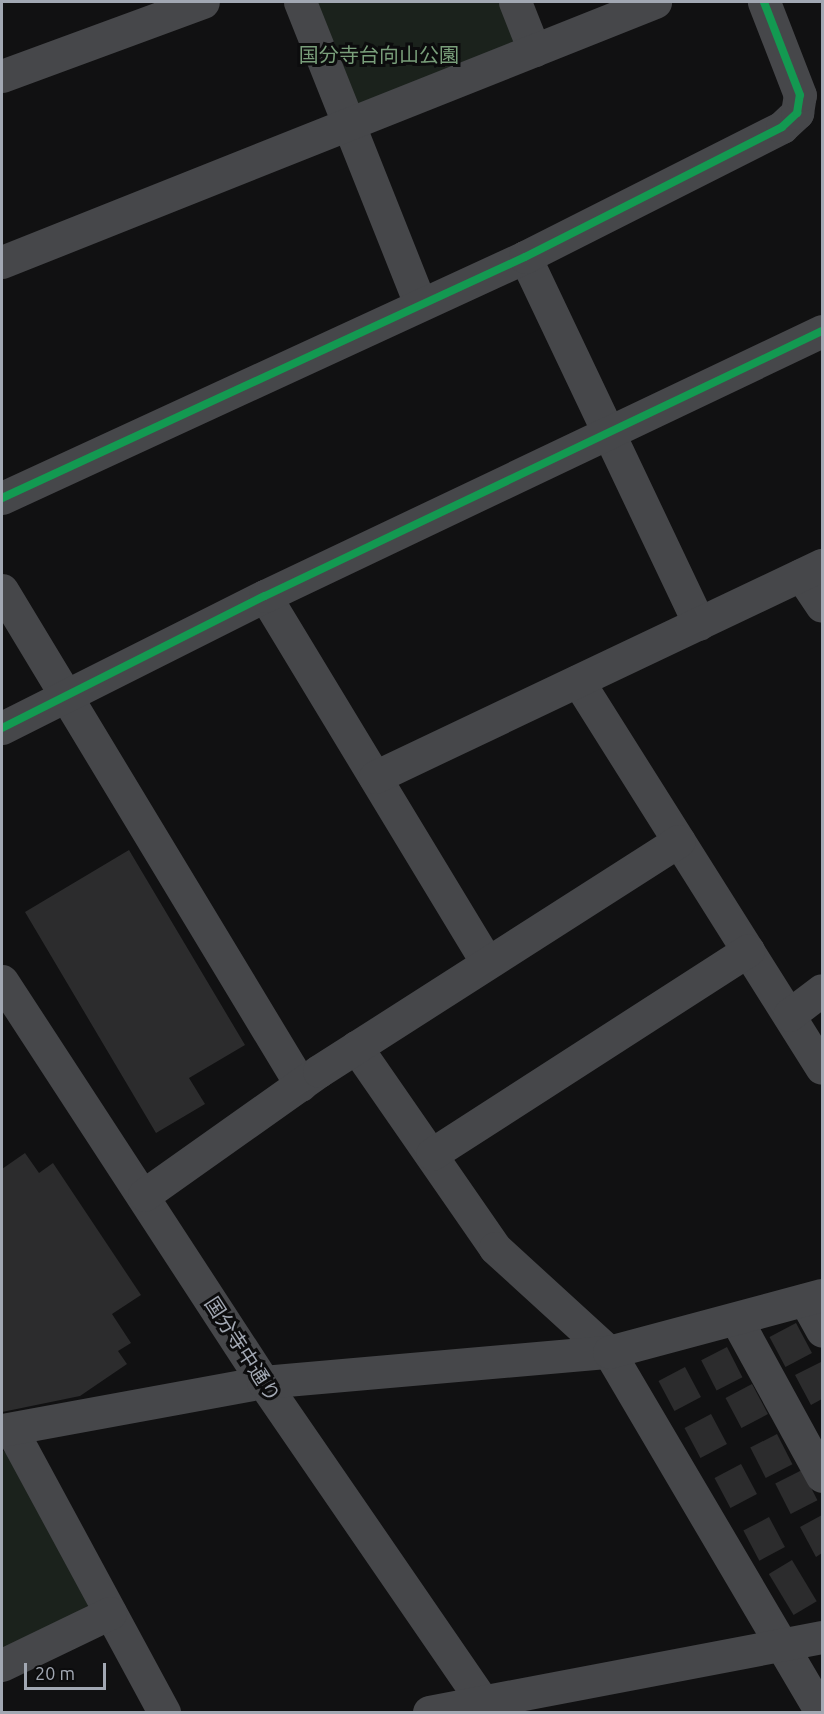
<!DOCTYPE html>
<html>
<head>
<meta charset="utf-8">
<style>
	body { margin:0 }
	#map { position:relative; width:824px; height:1714px; overflow:hidden; background:#111112; font-family:Ubuntu,"Noto Sans JP",sans-serif }
	div>[style] { position:absolute }
	[style*='--x'] { left:calc(var(--x)*1px); top:calc(var(--y)*1px); width:calc(var(--w)*1px); rotate:calc(var(--a)*1deg) }
	.green>* { inset:0; background:#1b221c }
	.building>* { inset:0; background:#2c2c2d; transform-origin:0 0 }
	.minor>* { height:33px; margin:-16.5px; padding:0 16.5px; transform-origin:16.5px; border-radius:16.5px; background:#46474a }
	.cycleway>* { height:8px; margin:-4px; padding:0 4px; transform-origin:4px; border-radius:4px; background:#139951 }
	span { translate:-50% -50%; white-space:nowrap; text-align:center; line-height:1.15; -webkit-text-stroke:6px #0c0c0d; paint-order:stroke }
	.park-label { font-size:20px; color:#799e7a }
	.street-label { font-size:20px; color:#a2a8b3 }
	.frame { position:absolute; inset:0; border:3px solid #a2a8b3; pointer-events:none }
	.scale { position:absolute; left:24px; top:1663px; width:82px; height:27px; box-sizing:border-box; border:3px solid #a2a8b3; border-top:0; padding-left:8px; font-size:18px; line-height:21px; white-space:nowrap; color:#a2a8b3; -webkit-text-stroke:4px #0c0c0d; paint-order:stroke }
</style>
</head>
<body>
<div id="map">
	<div class="green">
		<i style="clip-path:polygon(300px 2px,515px 2px,534px 50px,349px 124px)"></i>
		<i style="clip-path:polygon(2px 1450px,9px 1455px,91px 1604px,2px 1655px)"></i>
	</div>
	<div class="building">
		<i style="clip-path:polygon(129px 850px,245px 1045px,189px 1078px,205px 1104px,156px 1133px,25px 912px)"></i>
		<i style="clip-path:polygon(25px 1153px,39px 1173px,53px 1163px,141px 1295px,112px 1314px,131px 1343px,118px 1351px,127px 1364px,80px 1396px,2px 1412px,2px 1169px)"></i>
		<i style="left:796px;top:1323px;width:34px;height:30px;rotate:62deg"></i>
		<i style="left:727px;top:1347px;width:34px;height:29px;rotate:63deg"></i>
		<i style="clip-path:polygon(821px 1362px,822px 1399px,811px 1405px,795px 1375px)"></i>
		<i style="left:685px;top:1367px;width:34px;height:30px;rotate:62deg"></i>
		<i style="left:752px;top:1384px;width:34px;height:30px;rotate:62deg"></i>
		<i style="left:711px;top:1414px;width:34px;height:30px;rotate:62deg"></i>
		<i style="left:777px;top:1434px;width:34px;height:30px;rotate:63deg"></i>
		<i style="left:741px;top:1464px;width:34px;height:30px;rotate:62deg"></i>
		<i style="left:802px;top:1470px;width:34px;height:30px;rotate:63deg"></i>
		<i style="clip-path:polygon(822px 1515px,822px 1553px,816px 1557px,800px 1527px)"></i>
		<i style="left:769px;top:1517px;width:34px;height:29px;rotate:62deg"></i>
		<i style="left:792px;top:1560px;width:48px;height:27px;rotate:59deg"></i>
	</div>
	<div class="minor">
		<i style="--x:300;--y:2;--w:324;--a:68.3"></i>
		<i style="--x:515;--y:2;--w:52;--a:68.4"></i>
		<i style="--x:2;--y:76;--w:214;--a:-20.2"></i>
		<i style="--x:525;--y:257;--w:406;--a:64.6"></i>
		<i style="--x:2;--y:262;--w:703;--a:-21.71"></i>
		<i style="--x:2;--y:498;--w:576;--a:-24.74"></i>
		<i style="--x:525;--y:257;--w:288;--a:-26.8"></i>
		<i style="--x:782;--y:127;--w:21;--a:-43"></i>
		<i style="--x:797;--y:113;--w:18;--a:-81"></i>
		<i style="--x:800;--y:95;--w:100;--a:-111.2"></i>
		<i style="--x:801;--y:575;--w:37;--a:56"></i>
		<i style="--x:2;--y:590;--w:578;--a:58.87"></i>
		<i style="--x:265;--y:596;--w:428;--a:58.8"></i>
		<i style="--x:578;--y:681;--w:457;--a:57.8"></i>
		<i style="--x:2;--y:728;--w:294;--a:-26.7"></i>
		<i style="--x:265;--y:596;--w:617;--a:-25.44"></i>
		<i style="--x:375;--y:777;--w:495;--a:-25.4"></i>
		<i style="--x:2;--y:981;--w:478;--a:56.9"></i>
		<i style="--x:263;--y:1382;--w:401;--a:55.5"></i>
		<i style="--x:789;--y:1015;--w:41;--a:-37.1"></i>
		<i style="--x:356;--y:1047;--w:244;--a:55.3"></i>
		<i style="--x:495;--y:1248;--w:154;--a:42.4"></i>
		<i style="--x:609;--y:1352;--w:418;--a:59.5"></i>
		<i style="--x:432;--y:1154;--w:376;--a:-32.8"></i>
		<i style="--x:144;--y:1195;--w:214;--a:-35.3"></i>
		<i style="--x:319;--y:1071;--w:427;--a:-32.6"></i>
		<i style="--x:805;--y:1300;--w:35;--a:61"></i>
		<i style="--x:736;--y:1319;--w:179;--a:61.3"></i>
		<i style="--x:11;--y:1429;--w:322;--a:61.6"></i>
		<i style="--x:2;--y:1430;--w:265;--a:-10.4"></i>
		<i style="--x:263;--y:1382;--w:347;--a:-5"></i>
		<i style="--x:609;--y:1352;--w:220;--a:-15"></i>
		<i style="--x:2;--y:1665;--w:120;--a:-25.7"></i>
		<i style="--x:429;--y:1712;--w:400;--a:-10.8"></i>
	</div>
	<div class="cycleway">
		<i style="--x:2;--y:498;--w:576;--a:-24.74"></i>
		<i style="--x:525;--y:257;--w:288;--a:-26.8"></i>
		<i style="--x:782;--y:127;--w:21;--a:-43"></i>
		<i style="--x:797;--y:113;--w:18;--a:-81"></i>
		<i style="--x:800;--y:95;--w:100;--a:-111.2"></i>
		<i style="--x:2;--y:728;--w:294;--a:-26.7"></i>
		<i style="--x:265;--y:596;--w:617;--a:-25.44"></i>
	</div>
	<div class="park-label">
		<span style="left:379px;top:54px">国分寺台向山公園</span>
	</div>
	<div class="street-label">
		<span style="left:243px;top:1349px;rotate:57deg">国分寺中通り</span>
	</div>
	<div class="frame"></div>
	<div class="scale">20 m</div>
</div>
</body>
</html>
